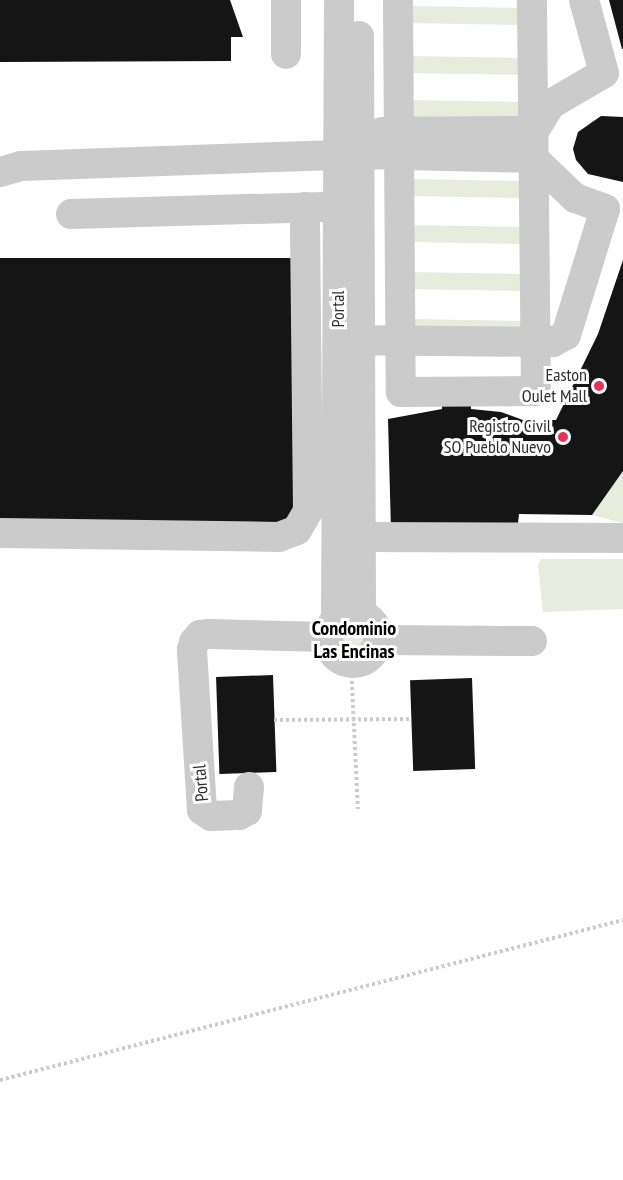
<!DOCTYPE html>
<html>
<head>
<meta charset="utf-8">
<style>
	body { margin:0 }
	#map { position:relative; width:623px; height:1180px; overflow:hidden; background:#fff; font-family:"PT Sans Narrow",sans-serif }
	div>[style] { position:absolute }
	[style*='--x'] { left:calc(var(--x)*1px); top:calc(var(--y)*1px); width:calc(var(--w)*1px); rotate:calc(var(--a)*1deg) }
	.green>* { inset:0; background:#e7ecdc; transform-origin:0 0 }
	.round { border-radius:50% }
	.building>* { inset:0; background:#151515; transform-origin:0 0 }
	.path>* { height:4px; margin-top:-2px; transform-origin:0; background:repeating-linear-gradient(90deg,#cbcbcb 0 3px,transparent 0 6px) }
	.minor>* { height:30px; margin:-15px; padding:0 15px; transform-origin:15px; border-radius:15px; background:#cbcbcb }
	.minor>.ring { margin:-15px; padding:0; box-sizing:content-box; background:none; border:30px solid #cbcbcb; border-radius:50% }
	.dots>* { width:16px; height:16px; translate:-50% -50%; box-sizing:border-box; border:3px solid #fff; border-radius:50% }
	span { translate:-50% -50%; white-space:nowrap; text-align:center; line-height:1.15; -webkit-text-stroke:6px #fff; paint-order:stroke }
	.street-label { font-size:18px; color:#2e2e2e }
	.poi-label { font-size:18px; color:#2e2e2e }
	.right { translate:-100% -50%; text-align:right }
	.neighbourhood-label { font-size:20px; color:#000; font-weight:700 }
</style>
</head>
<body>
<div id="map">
	<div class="green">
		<i style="left:406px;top:6px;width:114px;height:17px;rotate:1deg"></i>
		<i style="left:410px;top:56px;width:114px;height:17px;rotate:1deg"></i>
		<i style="left:408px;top:100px;width:114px;height:17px;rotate:1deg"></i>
		<i style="left:409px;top:179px;width:114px;height:17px;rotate:1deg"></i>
		<i style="left:408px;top:225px;width:114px;height:17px;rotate:1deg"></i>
		<i style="left:410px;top:272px;width:113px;height:17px;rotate:1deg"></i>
		<i style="left:409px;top:319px;width:114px;height:16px;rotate:1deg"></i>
		<i style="clip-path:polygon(623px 471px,623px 523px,592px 515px,606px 495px)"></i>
		<i style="clip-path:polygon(541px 559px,623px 559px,623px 609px,543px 612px,538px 565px)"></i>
		<i class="round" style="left:340px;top:622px;width:32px;height:32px"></i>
	</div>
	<div class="building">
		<i style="clip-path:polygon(0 0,230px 0,243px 37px,231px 37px,231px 61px,0 62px)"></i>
		<i style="clip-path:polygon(609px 0,623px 0,623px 49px,622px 49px)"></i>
		<i style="clip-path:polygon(601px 116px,623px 117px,623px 182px,588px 174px,576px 160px,573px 149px,578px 132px)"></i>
		<i style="left:0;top:258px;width:294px;height:267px"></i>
		<i style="clip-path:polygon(623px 260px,623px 471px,592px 515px,519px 514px,517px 532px,391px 531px,388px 419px,442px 409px,442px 401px,471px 403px,471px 409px,501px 412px,523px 420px,556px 420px,598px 334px)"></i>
		<i style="left:273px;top:675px;width:97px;height:57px;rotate:88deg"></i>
		<i style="left:472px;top:678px;width:91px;height:62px;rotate:88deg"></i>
	</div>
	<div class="path">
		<i style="--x:351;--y:663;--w:146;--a:87.3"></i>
		<i style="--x:274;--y:720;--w:137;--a:-0.4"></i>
		<i style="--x:0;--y:1080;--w:643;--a:-14.4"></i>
	</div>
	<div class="minor">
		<i style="--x:398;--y:0;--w:392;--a:89.6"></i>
		<i style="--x:401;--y:392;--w:135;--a:-0.4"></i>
		<i style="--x:536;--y:391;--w:391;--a:-90.6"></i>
		<i style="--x:359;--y:36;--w:578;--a:89.8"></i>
		<i style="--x:286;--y:54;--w:54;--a:-90"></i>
		<i style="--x:382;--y:132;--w:152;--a:-0.4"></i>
		<i style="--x:534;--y:131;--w:32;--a:-58"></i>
		<i style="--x:551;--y:104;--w:61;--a:-30.3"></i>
		<i style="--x:604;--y:73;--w:76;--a:-105.3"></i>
		<i style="--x:0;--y:172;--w:22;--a:-16"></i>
		<i style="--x:21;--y:166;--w:339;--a:-2"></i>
		<i style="--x:360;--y:154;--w:173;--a:1.3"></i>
		<i style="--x:533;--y:158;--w:58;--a:43.6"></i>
		<i style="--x:575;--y:198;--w:32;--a:20"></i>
		<i style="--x:605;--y:209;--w:132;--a:107.2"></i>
		<i style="--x:566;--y:335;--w:15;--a:152"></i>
		<i style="--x:553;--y:342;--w:215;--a:-179.5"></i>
		<i style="--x:71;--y:214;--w:254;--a:-1.6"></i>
		<i style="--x:0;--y:533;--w:279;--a:0.8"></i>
		<i style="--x:279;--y:537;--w:19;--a:-21"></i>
		<i style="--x:297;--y:530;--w:22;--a:-60"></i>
		<i style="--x:308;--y:511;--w:304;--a:-90.6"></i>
		<i style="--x:359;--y:537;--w:264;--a:0.2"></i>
		<i class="ring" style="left:328px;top:613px;width:20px;height:20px"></i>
		<i style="--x:336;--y:618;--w:618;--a:-89.72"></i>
		<i style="--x:378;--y:640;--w:154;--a:0.4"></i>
		<i style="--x:249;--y:787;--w:24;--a:95"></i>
		<i style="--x:247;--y:811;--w:9;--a:153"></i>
		<i style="--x:239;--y:815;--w:28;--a:178"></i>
		<i style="--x:211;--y:816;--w:11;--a:-146"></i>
		<i style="--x:202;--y:810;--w:160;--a:-93.6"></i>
		<i style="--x:192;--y:650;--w:8;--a:-76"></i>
		<i style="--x:194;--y:642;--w:9;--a:-49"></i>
		<i style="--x:200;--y:635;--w:10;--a:-6"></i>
		<i style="--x:210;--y:634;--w:117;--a:1.5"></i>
	</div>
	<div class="dots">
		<i style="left:599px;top:386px;background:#e63057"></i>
		<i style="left:563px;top:437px;background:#e63057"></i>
	</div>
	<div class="street-label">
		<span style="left:338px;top:309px;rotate:-90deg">Portal</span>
		<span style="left:201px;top:783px;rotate:-95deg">Portal</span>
	</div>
	<div class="poi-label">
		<span class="right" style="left:587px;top:386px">Easton<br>Oulet Mall</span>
		<span class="right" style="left:551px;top:437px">Registro Civil<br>SO Pueblo Nuevo</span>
	</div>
	<div class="neighbourhood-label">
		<span style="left:354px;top:640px">Condominio<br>Las Encinas</span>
	</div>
</div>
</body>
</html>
